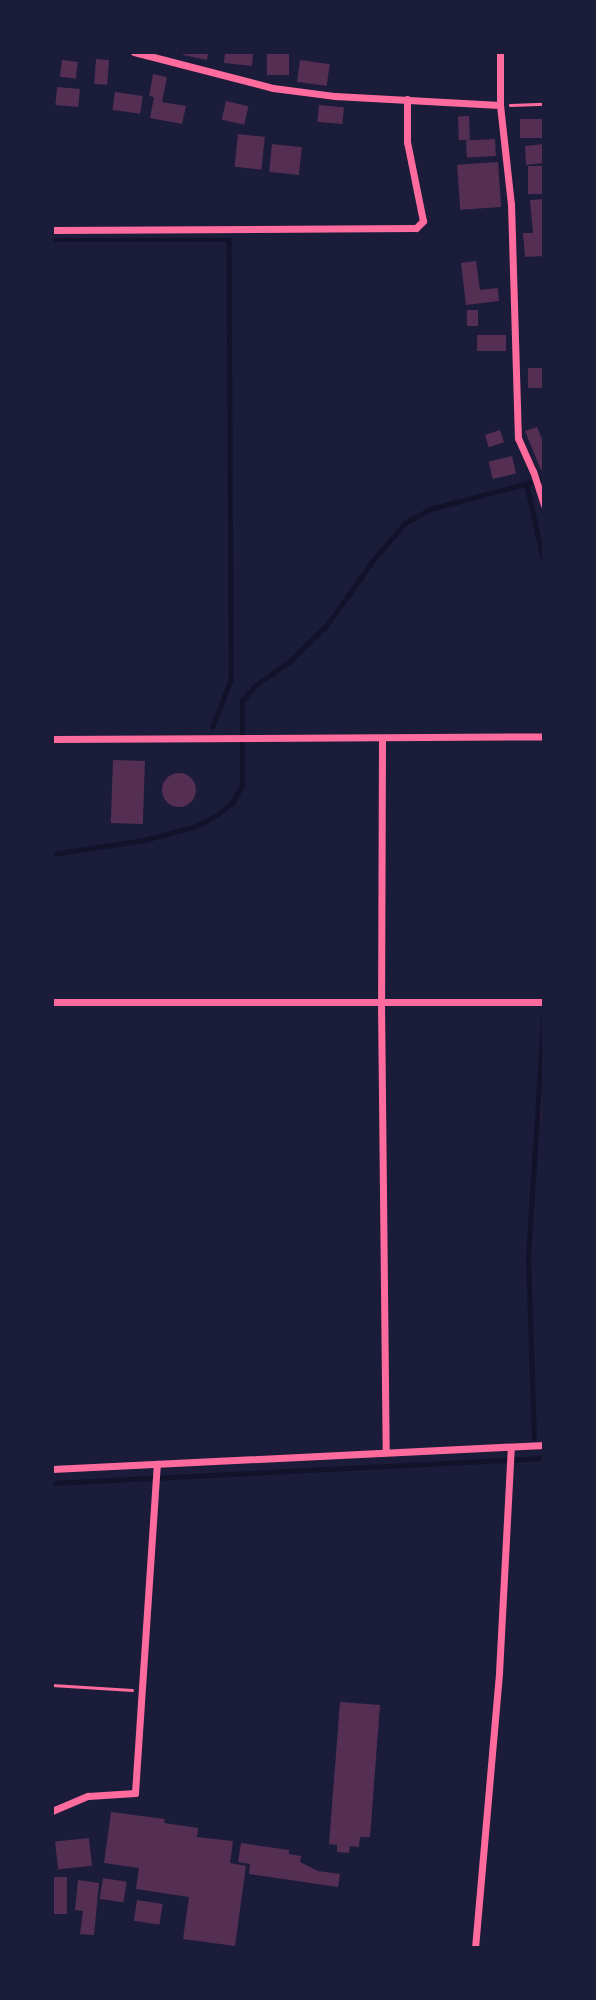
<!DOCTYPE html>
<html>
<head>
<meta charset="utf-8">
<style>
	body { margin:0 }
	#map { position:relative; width:596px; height:2000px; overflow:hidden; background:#1b1b3a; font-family:"Playfair Display",serif }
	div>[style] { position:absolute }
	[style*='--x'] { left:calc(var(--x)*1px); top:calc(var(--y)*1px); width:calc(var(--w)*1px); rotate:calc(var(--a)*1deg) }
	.green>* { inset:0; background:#2a1e3b }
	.stream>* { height:4.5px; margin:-2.25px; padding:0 2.25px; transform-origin:2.25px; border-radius:2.25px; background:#12122b }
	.building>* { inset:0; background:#542f53; transform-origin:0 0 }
	.round { border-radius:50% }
	.path>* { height:2.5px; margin:-1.25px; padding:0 1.25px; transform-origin:1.25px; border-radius:1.25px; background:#ff6b9d }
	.minor>* { height:7px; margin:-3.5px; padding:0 3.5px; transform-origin:3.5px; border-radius:3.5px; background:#ff6b9d }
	span { translate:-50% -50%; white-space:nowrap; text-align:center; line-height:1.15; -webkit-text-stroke:6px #1b1b3a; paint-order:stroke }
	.frame { position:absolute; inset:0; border:54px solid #1b1b3a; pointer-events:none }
</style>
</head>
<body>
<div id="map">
	<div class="green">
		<i style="clip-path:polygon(540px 1076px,543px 1078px,543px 1122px,538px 1121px)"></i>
	</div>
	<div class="stream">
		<i style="--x:52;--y:240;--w:177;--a:0"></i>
		<i style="--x:229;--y:240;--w:440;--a:89.7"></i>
		<i style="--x:231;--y:680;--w:50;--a:111"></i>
		<i style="--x:527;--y:485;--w:79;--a:77.6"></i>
		<i style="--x:52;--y:854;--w:93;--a:-8.7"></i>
		<i style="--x:144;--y:840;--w:52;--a:-14.6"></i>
		<i style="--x:194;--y:827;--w:22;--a:-27"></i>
		<i style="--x:214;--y:817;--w:23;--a:-38"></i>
		<i style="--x:232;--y:803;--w:20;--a:-60"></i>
		<i style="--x:242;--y:786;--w:85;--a:-90"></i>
		<i style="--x:242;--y:701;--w:21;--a:-49"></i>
		<i style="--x:256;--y:685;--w:39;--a:-35"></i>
		<i style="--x:288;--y:663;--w:54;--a:-44.3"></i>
		<i style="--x:327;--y:625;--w:81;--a:-54.5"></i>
		<i style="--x:374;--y:559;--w:48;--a:-49.3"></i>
		<i style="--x:405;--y:523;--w:29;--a:-29"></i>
		<i style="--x:430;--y:509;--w:118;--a:-14.7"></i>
		<i style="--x:534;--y:1439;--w:183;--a:-91.9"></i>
		<i style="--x:528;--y:1256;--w:249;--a:-86.3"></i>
		<i style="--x:52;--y:1483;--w:493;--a:-2.9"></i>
	</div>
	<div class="building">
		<i style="clip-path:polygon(184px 52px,208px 52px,207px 60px,183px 55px)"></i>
		<i style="clip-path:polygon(225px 52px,253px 52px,252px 66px,224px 63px)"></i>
		<i style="left:267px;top:52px;width:22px;height:23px"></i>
		<i style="left:96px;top:59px;width:13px;height:25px;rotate:4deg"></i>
		<i style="left:62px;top:60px;width:16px;height:17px;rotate:7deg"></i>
		<i style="left:300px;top:60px;width:30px;height:22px;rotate:8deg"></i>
		<i style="clip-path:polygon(153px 74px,167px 77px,162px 102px,186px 106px,182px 124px,150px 118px,154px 97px,149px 96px)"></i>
		<i style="left:57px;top:87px;width:23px;height:18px;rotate:5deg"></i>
		<i style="left:115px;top:92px;width:28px;height:18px;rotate:8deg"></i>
		<i style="left:226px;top:101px;width:23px;height:19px;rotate:13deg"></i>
		<i style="left:319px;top:105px;width:25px;height:17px;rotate:5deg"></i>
		<i style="left:469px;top:116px;width:24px;height:11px;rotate:88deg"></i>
		<i style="left:544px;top:119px;width:19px;height:24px;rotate:90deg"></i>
		<i style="left:238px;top:134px;width:27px;height:33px;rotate:6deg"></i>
		<i style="left:495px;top:139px;width:17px;height:29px;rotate:87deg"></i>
		<i style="left:272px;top:144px;width:30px;height:28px;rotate:6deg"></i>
		<i style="clip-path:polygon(544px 144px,544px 163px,526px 165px,525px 146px)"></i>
		<i style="left:498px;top:162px;width:45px;height:41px;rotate:86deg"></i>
		<i style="left:544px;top:166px;width:28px;height:16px;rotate:90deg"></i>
		<i style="clip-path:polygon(544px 199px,544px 256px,525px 257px,523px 233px,533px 233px,530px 200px)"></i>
		<i style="clip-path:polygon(476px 261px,480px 290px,498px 288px,499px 301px,466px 305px,461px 263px)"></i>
		<i style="left:467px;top:310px;width:11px;height:16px"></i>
		<i style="left:506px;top:335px;width:16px;height:29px;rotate:90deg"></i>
		<i style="left:544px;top:368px;width:20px;height:16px;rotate:90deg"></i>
		<i style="clip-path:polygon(537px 427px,544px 444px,544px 469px,541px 470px,525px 431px)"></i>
		<i style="left:500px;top:430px;width:13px;height:16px;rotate:72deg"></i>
		<i style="left:512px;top:456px;width:18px;height:24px;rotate:77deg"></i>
		<i style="left:113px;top:760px;width:32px;height:63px;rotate:2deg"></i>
		<i class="round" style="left:162px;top:773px;width:34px;height:34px"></i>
		<i style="clip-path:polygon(340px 1702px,380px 1705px,370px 1837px,360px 1837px,359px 1847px,350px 1846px,349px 1853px,337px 1852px,337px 1845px,329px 1844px)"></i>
		<i style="clip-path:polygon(111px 1812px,165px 1819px,164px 1823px,198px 1828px,197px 1837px,233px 1841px,230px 1863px,246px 1866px,235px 1946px,183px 1939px,189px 1897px,136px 1889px,139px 1868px,104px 1863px)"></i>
		<i style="left:89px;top:1838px;width:28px;height:34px;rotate:84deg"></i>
		<i style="clip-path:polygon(241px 1843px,289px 1850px,289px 1854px,301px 1856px,300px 1862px,318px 1871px,340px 1874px,338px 1887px,249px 1874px,250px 1864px,238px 1862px)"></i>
		<i style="left:53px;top:1877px;width:14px;height:37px"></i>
		<i style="left:103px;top:1878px;width:24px;height:21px;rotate:9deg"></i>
		<i style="clip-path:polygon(78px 1880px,99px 1883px,94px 1935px,80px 1934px,83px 1911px,75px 1910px)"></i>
		<i style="left:137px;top:1900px;width:26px;height:21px;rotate:9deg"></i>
	</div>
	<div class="path">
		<i style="--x:510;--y:105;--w:34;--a:-2"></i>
		<i style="--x:52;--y:1685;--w:80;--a:3.6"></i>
	</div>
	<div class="minor">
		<i style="--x:134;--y:52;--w:144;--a:14.5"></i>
		<i style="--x:273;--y:88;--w:63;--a:7.4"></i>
		<i style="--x:335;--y:96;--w:165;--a:3.1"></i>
		<i style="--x:500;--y:52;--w:53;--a:90"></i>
		<i style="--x:500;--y:105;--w:100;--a:83.7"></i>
		<i style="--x:511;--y:204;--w:234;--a:88.3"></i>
		<i style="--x:518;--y:438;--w:36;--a:66"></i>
		<i style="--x:533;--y:471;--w:36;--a:72"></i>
		<i style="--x:52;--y:230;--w:364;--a:-0.3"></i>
		<i style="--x:416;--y:228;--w:10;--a:-45"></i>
		<i style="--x:423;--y:221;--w:81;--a:-101.4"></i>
		<i style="--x:407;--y:142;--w:43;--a:-90"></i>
		<i style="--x:382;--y:738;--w:264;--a:90.2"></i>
		<i style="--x:381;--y:1002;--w:449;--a:89.4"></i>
		<i style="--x:52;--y:739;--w:492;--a:-0.3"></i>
		<i style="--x:52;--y:1002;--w:492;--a:0"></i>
		<i style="--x:52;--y:1469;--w:493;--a:-2.8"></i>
		<i style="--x:52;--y:1811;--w:39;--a:-23"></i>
		<i style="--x:88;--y:1796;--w:47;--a:-3.7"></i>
		<i style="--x:135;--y:1793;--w:330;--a:-86.2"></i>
		<i style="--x:475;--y:1948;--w:276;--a:-85"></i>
		<i style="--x:499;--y:1673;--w:226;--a:-87"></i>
	</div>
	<div class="frame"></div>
</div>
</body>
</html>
